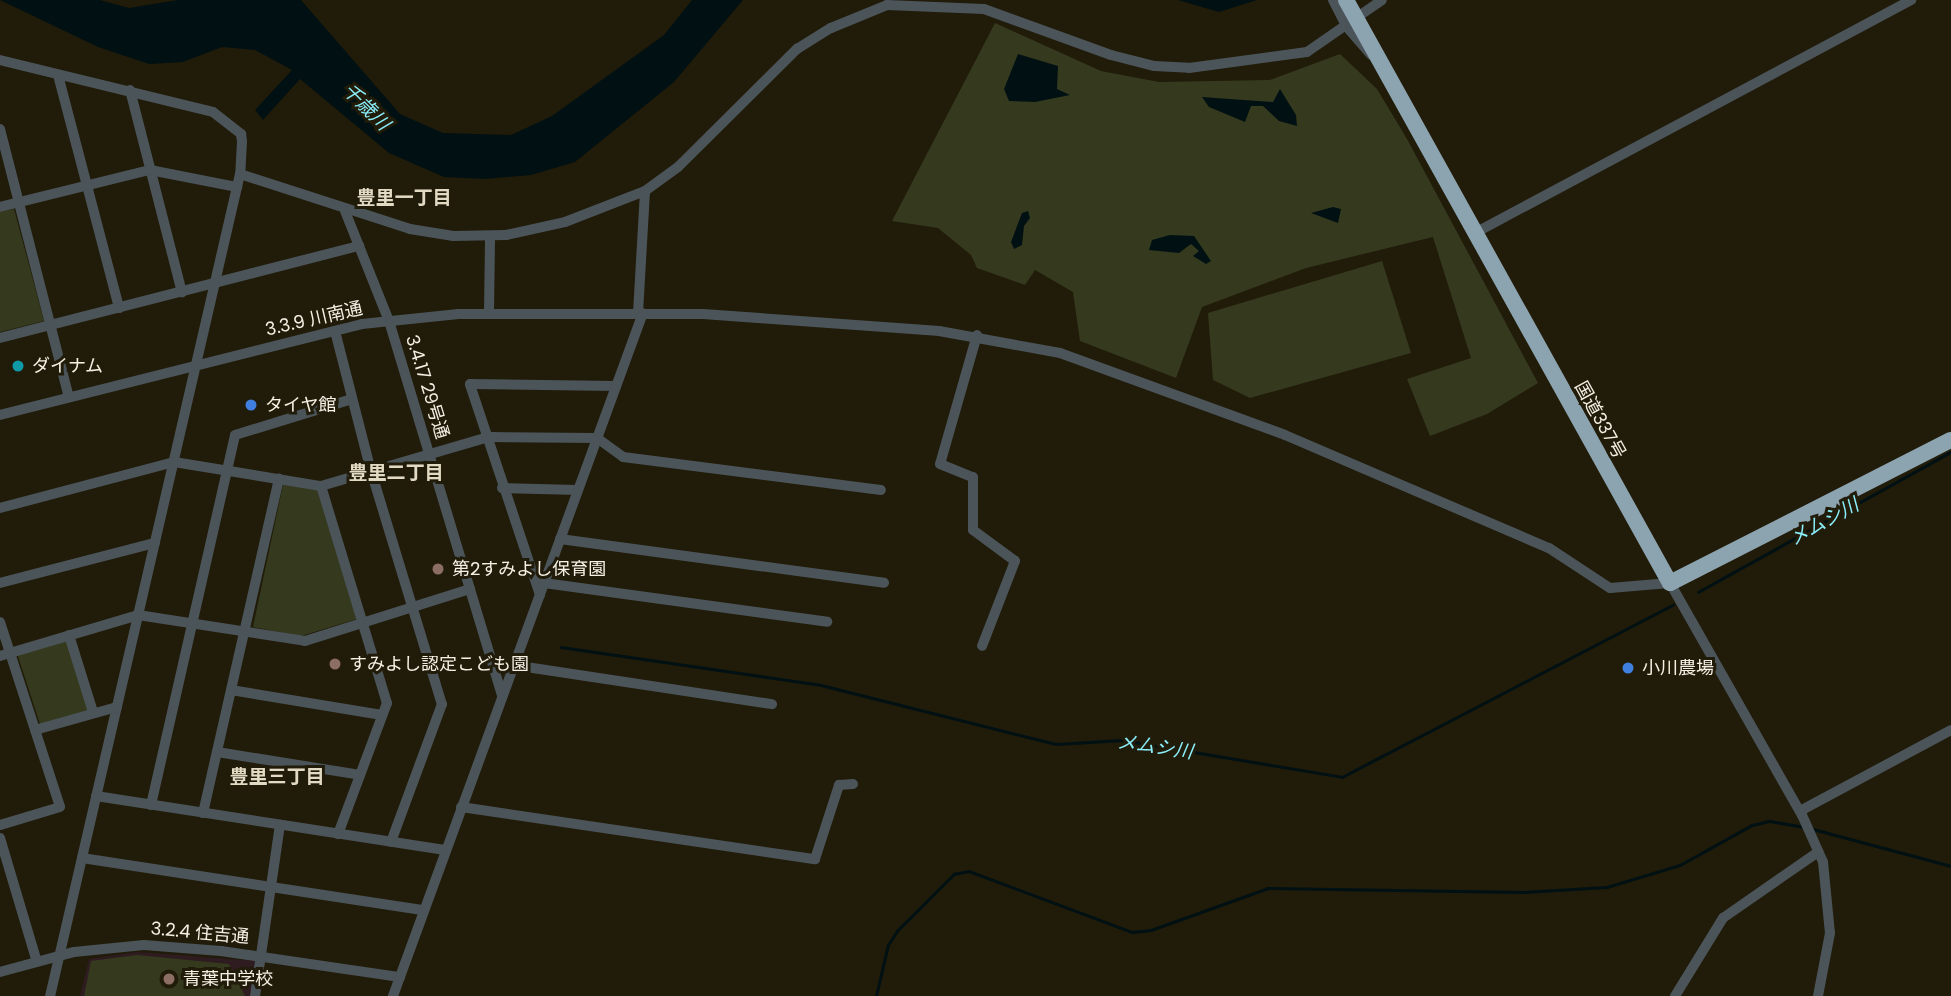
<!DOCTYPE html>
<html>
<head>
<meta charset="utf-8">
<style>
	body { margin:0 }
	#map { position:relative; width:1951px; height:996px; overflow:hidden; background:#211b09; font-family:Poppins,"Noto Sans JP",sans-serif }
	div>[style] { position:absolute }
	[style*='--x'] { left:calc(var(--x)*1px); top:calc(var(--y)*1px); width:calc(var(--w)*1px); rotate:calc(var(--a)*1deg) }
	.education>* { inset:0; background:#2f1c20 }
	.green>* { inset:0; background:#353a1e; transform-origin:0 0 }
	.water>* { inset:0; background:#011113 }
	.stream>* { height:2.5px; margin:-1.25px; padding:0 1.25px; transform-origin:1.25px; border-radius:1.25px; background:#011113 }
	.minor>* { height:10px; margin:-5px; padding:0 5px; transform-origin:5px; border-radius:5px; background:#4b5459 }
	.highway>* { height:16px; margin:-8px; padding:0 8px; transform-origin:8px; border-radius:8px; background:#8ca3b0 }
	.dots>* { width:19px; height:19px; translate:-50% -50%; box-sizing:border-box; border:4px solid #211b09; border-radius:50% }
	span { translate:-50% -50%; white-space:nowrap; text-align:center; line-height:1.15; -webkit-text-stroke:6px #211b09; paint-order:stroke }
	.street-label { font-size:18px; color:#f4f0e4 }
	.poi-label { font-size:18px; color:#f4f0e4 }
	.left { translate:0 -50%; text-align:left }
	.water-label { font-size:19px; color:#8aeffb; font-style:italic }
	.neighbourhood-label { font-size:19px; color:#e3dac4; font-weight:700 }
</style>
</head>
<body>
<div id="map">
	<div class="education">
		<i style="clip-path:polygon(137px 952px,257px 961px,251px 996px,80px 996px,89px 959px)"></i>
	</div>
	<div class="green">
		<i style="clip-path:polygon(995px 23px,1101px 71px,1159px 82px,1270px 80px,1340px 54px,1377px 89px,1407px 139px,1538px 383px,1487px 414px,1430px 436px,1407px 379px,1471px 358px,1433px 237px,1306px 268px,1202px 307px,1176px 378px,1080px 341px,1073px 292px,1035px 270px,1025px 285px,977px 268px,971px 255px,938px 228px,892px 221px)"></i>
		<i style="clip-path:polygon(14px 209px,44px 321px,0 332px,0 212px)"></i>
		<i style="clip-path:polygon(1382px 261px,1411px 353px,1250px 398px,1213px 380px,1208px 313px)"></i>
		<i style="clip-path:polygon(283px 485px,317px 490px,357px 619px,301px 636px,253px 627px)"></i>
		<i style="left:66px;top:639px;width:75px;height:51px;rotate:72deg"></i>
		<i style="clip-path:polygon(137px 955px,229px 964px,245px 996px,84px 996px,91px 961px)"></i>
	</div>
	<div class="water">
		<i style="clip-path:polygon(0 0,100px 0,129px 8px,178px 0,301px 0,400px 114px,443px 133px,511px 135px,552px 116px,664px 35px,692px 0,743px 0,674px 82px,575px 162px,531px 175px,485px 179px,444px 177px,389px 153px,300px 79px,263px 120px,255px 110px,292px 70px,255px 50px,222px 47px,183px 62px,149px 64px,98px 47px)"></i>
		<i style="clip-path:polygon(1178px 0,1257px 0,1219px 12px)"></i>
		<i style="clip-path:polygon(1018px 54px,1058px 66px,1057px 89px,1070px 95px,1035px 102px,1009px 101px,1004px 89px)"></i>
		<i style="clip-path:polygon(1280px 89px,1296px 115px,1297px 126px,1279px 121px,1263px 106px,1251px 106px,1245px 122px,1209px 107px,1202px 97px,1273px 102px)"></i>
		<i style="clip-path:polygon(1333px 207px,1341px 209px,1338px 223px,1311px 213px)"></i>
		<i style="clip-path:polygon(1028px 211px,1030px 218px,1024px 226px,1022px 245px,1014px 249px,1011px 242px,1022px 213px)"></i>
		<i style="clip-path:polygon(1170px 235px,1194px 236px,1211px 261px,1206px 264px,1193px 256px,1199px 251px,1191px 244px,1179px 253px,1149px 250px,1152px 240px)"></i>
	</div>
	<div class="stream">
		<i style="--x:1698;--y:592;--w:289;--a:-29"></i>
		<i style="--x:561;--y:647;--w:263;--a:8.3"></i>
		<i style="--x:821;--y:685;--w:242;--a:14.1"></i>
		<i style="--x:1056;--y:744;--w:66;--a:-3.5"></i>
		<i style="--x:1122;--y:740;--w:223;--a:9.5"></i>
		<i style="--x:1342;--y:777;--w:373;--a:-27.5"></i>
		<i style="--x:1813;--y:829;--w:143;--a:15"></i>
		<i style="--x:876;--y:996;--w:52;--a:-76.8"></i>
		<i style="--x:888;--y:945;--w:17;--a:-57"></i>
		<i style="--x:897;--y:931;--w:81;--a:-45"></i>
		<i style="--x:954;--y:874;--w:15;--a:-11"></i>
		<i style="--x:969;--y:871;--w:174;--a:20.5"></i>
		<i style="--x:1132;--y:932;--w:19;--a:-6"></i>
		<i style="--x:1151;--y:930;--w:124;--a:-19.7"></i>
		<i style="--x:1268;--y:888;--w:254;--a:0.9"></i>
		<i style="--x:1522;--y:892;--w:85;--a:-3.4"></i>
		<i style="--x:1607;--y:887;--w:76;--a:-16.8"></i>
		<i style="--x:1680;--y:865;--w:82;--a:-29.1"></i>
		<i style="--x:1752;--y:825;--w:18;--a:-13"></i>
		<i style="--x:1770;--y:821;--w:34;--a:10"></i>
	</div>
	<div class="minor">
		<i style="--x:1333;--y:0;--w:29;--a:63"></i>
		<i style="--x:1346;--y:26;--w:38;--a:49"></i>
		<i style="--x:0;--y:60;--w:219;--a:13.7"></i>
		<i style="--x:213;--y:112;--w:36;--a:38"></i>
		<i style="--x:241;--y:134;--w:7;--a:82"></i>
		<i style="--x:242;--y:141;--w:33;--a:93"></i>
		<i style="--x:240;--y:174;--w:844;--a:103.01"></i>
		<i style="--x:58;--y:75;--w:241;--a:75.3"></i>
		<i style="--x:130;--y:90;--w:209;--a:75.6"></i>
		<i style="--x:0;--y:129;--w:277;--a:75.6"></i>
		<i style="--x:240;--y:174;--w:179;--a:17.9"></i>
		<i style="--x:410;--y:229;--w:44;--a:9.2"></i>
		<i style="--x:453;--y:236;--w:53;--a:-1.1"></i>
		<i style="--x:506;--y:235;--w:60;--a:-12.4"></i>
		<i style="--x:565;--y:222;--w:86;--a:-21.2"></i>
		<i style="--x:645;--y:191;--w:41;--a:-36"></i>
		<i style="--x:678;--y:167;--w:168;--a:-44.8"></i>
		<i style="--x:797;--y:49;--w:40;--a:-32"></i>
		<i style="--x:831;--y:28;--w:61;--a:-22.3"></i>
		<i style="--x:887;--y:5;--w:97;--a:2.4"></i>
		<i style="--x:984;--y:9;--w:135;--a:19.9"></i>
		<i style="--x:1111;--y:55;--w:44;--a:14.3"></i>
		<i style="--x:1154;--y:66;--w:35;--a:3"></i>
		<i style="--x:1189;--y:68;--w:119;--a:-7.7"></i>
		<i style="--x:1307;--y:52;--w:91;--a:-34.7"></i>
		<i style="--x:0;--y:207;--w:154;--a:-13.9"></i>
		<i style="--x:150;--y:170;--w:89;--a:11.1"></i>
		<i style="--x:345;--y:211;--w:118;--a:68.2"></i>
		<i style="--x:389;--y:321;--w:392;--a:73.2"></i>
		<i style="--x:1473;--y:234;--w:497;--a:-28.1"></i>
		<i style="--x:489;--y:312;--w:75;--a:-89.2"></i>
		<i style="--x:638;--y:313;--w:122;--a:-86.7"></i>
		<i style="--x:335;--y:331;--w:145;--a:75.6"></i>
		<i style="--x:371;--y:471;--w:244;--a:73.1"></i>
		<i style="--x:442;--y:704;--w:147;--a:110.3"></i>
		<i style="--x:977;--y:335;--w:134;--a:106"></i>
		<i style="--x:940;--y:464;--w:35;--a:22"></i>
		<i style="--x:973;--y:477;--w:53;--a:90"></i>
		<i style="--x:973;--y:530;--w:52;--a:36.4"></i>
		<i style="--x:1015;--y:561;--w:91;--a:111.2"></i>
		<i style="--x:0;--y:338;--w:371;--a:-14.4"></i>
		<i style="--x:0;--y:415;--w:373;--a:-14.1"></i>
		<i style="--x:362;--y:324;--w:97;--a:-5.9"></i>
		<i style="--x:458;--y:314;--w:245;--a:0"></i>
		<i style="--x:703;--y:314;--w:237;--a:4.1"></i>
		<i style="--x:939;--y:331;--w:123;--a:10.3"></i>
		<i style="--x:1060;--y:353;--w:239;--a:20"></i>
		<i style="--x:1285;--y:435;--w:287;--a:23.2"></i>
		<i style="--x:1549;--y:548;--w:73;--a:33.3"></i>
		<i style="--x:1610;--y:588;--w:60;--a:-4.8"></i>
		<i style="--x:1670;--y:583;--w:267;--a:60.4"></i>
		<i style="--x:1802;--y:815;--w:51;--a:65.9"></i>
		<i style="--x:1823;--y:862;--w:71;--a:84.4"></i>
		<i style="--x:1830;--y:933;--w:64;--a:100.8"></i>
		<i style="--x:321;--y:486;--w:227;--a:73.1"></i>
		<i style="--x:387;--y:703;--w:140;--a:110.5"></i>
		<i style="--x:502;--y:488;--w:76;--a:1.5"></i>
		<i style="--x:0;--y:508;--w:180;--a:-14.8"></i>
		<i style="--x:174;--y:462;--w:149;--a:9.3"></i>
		<i style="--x:321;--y:486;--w:175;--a:-16.3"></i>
		<i style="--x:489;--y:437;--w:108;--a:0.5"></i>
		<i style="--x:597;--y:438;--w:32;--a:36"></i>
		<i style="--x:623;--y:457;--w:260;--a:7.3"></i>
		<i style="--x:560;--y:539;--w:327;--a:7.7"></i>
		<i style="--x:0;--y:583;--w:160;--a:-14.5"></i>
		<i style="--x:544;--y:583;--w:286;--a:7.8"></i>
		<i style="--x:540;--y:595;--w:222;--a:-108.4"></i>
		<i style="--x:470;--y:384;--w:146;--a:0.8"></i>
		<i style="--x:0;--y:622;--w:194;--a:72"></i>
		<i style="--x:60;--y:807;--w:63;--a:163.3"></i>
		<i style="--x:69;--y:635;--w:81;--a:72.7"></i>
		<i style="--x:0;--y:656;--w:144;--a:-16.5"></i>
		<i style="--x:138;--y:615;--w:169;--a:8.8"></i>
		<i style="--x:305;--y:641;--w:173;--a:-17.5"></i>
		<i style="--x:513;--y:665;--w:262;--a:8.6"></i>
		<i style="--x:231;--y:690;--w:153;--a:9.4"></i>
		<i style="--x:35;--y:730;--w:85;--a:-15.7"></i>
		<i style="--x:217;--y:752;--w:145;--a:9.1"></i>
		<i style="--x:96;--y:796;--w:353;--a:8.8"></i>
		<i style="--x:151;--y:805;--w:379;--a:-77.2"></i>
		<i style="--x:235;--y:435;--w:122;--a:-17.1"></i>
		<i style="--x:461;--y:807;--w:358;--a:8.4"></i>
		<i style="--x:815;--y:859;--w:78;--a:-72"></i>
		<i style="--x:839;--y:785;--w:14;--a:-4"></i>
		<i style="--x:1800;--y:811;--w:171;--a:-28.2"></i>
		<i style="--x:203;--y:813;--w:343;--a:-77.2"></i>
		<i style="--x:0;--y:838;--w:129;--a:73.4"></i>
		<i style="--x:82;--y:858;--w:344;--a:8.7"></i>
		<i style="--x:0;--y:972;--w:77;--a:-15.1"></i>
		<i style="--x:74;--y:952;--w:70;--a:-5.7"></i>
		<i style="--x:144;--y:945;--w:77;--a:4.5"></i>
		<i style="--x:221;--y:951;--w:181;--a:8.3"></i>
		<i style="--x:255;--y:996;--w:173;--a:-81.7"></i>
		<i style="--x:393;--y:996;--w:727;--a:-69.9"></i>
		<i style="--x:1675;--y:996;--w:92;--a:-58.4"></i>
		<i style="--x:1723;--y:918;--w:116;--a:-34.8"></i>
	</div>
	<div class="highway">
		<i style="--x:1346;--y:0;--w:667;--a:60.94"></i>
		<i style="--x:1670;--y:583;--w:315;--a:-27"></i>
	</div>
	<div class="dots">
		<i style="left:18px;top:366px;background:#0f9aa8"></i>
		<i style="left:251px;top:405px;background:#3f7fe0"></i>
		<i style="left:438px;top:569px;background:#8d6e63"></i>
		<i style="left:335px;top:664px;background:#8d6e63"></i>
		<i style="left:1628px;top:668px;background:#3f7fe0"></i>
		<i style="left:169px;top:979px;background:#8d6e63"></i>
	</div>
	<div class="street-label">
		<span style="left:314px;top:319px;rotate:-13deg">3.3.9 川南通</span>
		<span style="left:427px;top:387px;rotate:73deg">3.4.17 29号通</span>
		<span style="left:1600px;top:420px;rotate:61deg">国道337号</span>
		<span style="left:200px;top:933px;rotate:5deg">3.2.4 住吉通</span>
	</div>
	<div class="poi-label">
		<span class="left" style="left:32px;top:366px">ダイナム</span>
		<span class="left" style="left:265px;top:405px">タイヤ館</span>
		<span class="left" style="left:452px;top:569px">第2すみよし保育園</span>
		<span class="left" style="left:349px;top:664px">すみよし認定こども園</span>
		<span class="left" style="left:1642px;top:668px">小川農場</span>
		<span class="left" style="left:183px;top:979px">青葉中学校</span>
	</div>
	<div class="water-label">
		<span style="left:366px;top:107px;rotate:45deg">千歳川</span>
		<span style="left:1824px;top:522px;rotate:-29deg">メムシ川</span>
		<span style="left:1155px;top:747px;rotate:8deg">メムシ川</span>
	</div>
	<div class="neighbourhood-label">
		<span style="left:404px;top:198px">豊里一丁目</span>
		<span style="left:396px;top:473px">豊里二丁目</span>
		<span style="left:277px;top:777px">豊里三丁目</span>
	</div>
</div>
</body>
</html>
